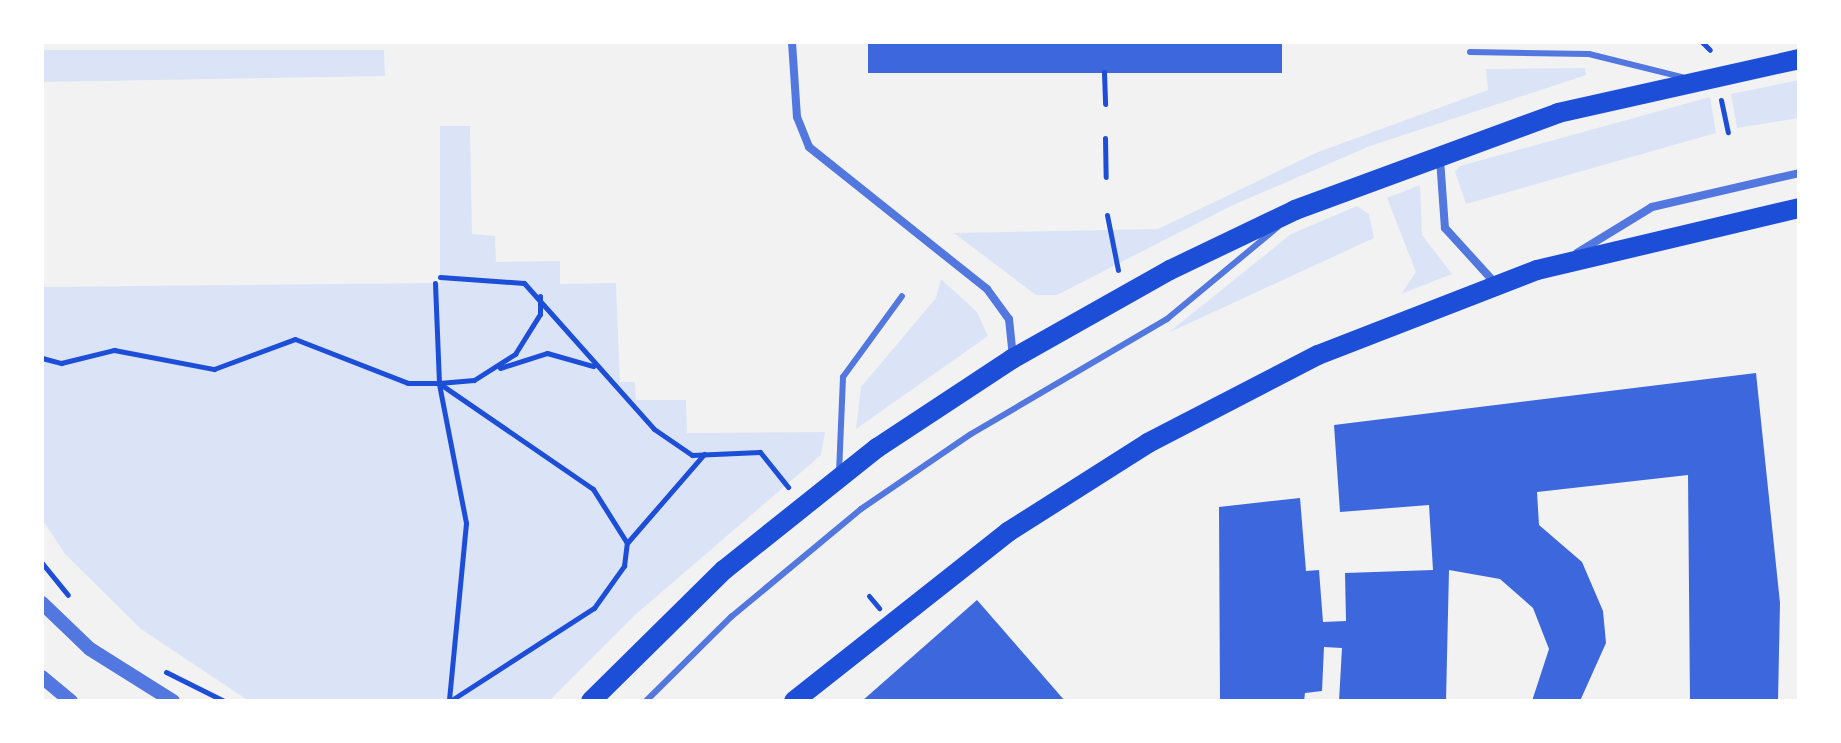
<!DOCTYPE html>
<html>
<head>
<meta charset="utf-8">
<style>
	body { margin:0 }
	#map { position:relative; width:1841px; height:743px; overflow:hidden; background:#f2f2f2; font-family:Montserrat,sans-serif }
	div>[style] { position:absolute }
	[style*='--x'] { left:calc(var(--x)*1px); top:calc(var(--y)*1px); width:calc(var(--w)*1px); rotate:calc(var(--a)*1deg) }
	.green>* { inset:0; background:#dbe4f7 }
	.building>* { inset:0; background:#3d67dc; transform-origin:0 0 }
	.path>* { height:5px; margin:-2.5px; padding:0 2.5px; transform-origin:2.5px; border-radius:2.5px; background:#1d4ed8 }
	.service>* { height:6px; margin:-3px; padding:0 3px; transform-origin:3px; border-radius:3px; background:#5277de }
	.minor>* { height:8px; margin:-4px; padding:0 4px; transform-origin:4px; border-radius:4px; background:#5277de }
	.tertiary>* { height:14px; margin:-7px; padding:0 7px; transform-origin:7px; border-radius:7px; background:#5277de }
	.primary>* { height:20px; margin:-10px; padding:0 10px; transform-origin:10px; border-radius:10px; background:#1d4ed8 }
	span { translate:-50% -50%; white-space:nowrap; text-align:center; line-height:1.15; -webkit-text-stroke:8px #fff; paint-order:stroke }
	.frame { position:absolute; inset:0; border:44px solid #fff; pointer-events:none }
</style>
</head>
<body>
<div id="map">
	<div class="green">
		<i style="clip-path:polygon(42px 50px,384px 50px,385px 76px,42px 82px)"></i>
		<i style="clip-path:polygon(1585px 68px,1586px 75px,1370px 146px,1231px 206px,1057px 295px,1036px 295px,954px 233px,1158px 229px,1318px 152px,1488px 90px,1486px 69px)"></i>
		<i style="clip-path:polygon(1799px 80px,1799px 118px,1737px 128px,1731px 94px)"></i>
		<i style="clip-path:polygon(1710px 97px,1716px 133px,1466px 204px,1455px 172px,1460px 166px)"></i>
		<i style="clip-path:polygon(440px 126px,470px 126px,472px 234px,495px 236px,496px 262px,560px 261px,560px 284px,616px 283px,620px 382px,635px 382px,636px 400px,686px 400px,687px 433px,825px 432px,821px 455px,635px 615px,549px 701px,249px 701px,141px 629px,65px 554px,42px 519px,42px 287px,440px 283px)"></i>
		<i style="clip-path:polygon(1420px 185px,1422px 235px,1452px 274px,1401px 294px,1416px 272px,1387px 198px)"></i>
		<i style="clip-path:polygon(1357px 206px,1369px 214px,1374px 238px,1168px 333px,1291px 234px)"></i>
		<i style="clip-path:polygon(941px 279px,977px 312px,988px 336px,856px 429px,861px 387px,936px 298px)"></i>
	</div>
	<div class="building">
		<i style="left:868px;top:42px;width:414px;height:31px"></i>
		<i style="clip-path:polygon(1756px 373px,1780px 603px,1778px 701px,1690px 701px,1688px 475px,1537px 492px,1539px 525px,1582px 562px,1603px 611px,1606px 643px,1580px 701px,1532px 701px,1549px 649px,1533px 608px,1500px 579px,1449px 570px,1446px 701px,1339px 701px,1342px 648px,1324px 647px,1322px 691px,1305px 693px,1304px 701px,1220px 701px,1219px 507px,1300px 498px,1306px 571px,1319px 570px,1323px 622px,1346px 621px,1345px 573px,1433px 570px,1429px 505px,1340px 512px,1334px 425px)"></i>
		<i style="clip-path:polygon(977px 600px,1065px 701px,862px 701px)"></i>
	</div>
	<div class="path">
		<i style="--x:1702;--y:42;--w:11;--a:45"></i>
		<i style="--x:1104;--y:72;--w:32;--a:88"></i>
		<i style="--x:1721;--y:100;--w:33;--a:78"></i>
		<i style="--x:1105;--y:138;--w:39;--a:89"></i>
		<i style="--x:1107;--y:215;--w:56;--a:78.7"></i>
		<i style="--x:440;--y:277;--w:84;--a:4.1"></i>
		<i style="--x:524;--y:283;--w:195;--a:48.3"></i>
		<i style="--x:654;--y:429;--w:46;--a:34.4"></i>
		<i style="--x:692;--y:455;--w:68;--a:-2.5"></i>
		<i style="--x:760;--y:452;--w:45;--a:51.3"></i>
		<i style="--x:42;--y:358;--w:20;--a:15"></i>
		<i style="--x:61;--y:363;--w:55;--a:-13.8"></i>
		<i style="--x:114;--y:350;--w:102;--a:10.8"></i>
		<i style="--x:214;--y:369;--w:86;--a:-20.3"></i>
		<i style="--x:295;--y:339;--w:121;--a:21.3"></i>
		<i style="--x:408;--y:383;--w:31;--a:0"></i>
		<i style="--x:439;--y:383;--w:100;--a:-92.3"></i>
		<i style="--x:500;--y:368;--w:49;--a:-17.7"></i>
		<i style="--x:547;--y:353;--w:48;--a:15.8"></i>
		<i style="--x:439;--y:384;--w:142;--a:79"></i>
		<i style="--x:466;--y:523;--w:179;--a:95.5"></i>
		<i style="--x:627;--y:543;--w:118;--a:-49.1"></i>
		<i style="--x:42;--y:563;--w:41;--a:50.9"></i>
		<i style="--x:869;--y:596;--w:16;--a:50"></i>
		<i style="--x:166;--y:672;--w:65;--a:26.6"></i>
		<i style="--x:450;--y:701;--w:171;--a:-32.9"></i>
		<i style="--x:594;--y:608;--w:52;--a:-54.5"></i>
		<i style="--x:624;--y:566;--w:23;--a:-83"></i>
		<i style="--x:627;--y:543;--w:64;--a:-122.2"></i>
		<i style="--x:593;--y:489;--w:187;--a:-145.5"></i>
		<i style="--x:439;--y:383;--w:35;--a:-5"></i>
		<i style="--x:474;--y:380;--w:49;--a:-32.4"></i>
		<i style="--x:515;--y:354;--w:47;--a:-58"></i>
		<i style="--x:540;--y:314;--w:18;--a:-90"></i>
	</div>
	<div class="service">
		<i style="--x:1470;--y:52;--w:119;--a:1"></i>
		<i style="--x:1589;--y:54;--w:96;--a:13.9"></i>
		<i style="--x:839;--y:473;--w:96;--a:-87.6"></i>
		<i style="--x:843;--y:377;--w:100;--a:-53.9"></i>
		<i style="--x:646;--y:701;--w:120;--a:-44.7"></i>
		<i style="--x:731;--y:617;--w:169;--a:-39.7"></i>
		<i style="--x:861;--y:509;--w:133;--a:-34.3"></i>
		<i style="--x:971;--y:434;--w:227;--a:-30.4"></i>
		<i style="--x:1167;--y:319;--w:144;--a:-39.7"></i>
	</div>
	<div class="minor">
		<i style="--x:792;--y:42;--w:75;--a:86.2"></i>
		<i style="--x:797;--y:117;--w:32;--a:68"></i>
		<i style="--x:809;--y:147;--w:228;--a:38.6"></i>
		<i style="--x:987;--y:289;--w:37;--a:54"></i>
		<i style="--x:1009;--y:319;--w:37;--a:84"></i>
		<i style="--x:1440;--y:159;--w:69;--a:85.9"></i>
		<i style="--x:1445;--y:228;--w:76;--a:47.7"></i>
		<i style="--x:1577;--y:253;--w:88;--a:-31.5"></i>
		<i style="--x:1652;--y:207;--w:151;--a:-13"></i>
	</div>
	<div class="tertiary">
		<i style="--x:42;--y:603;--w:66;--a:43.8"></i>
		<i style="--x:90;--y:649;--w:98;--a:32.1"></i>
		<i style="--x:42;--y:677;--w:38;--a:40"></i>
	</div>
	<div class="primary">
		<i style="--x:591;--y:701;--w:187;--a:-44.6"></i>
		<i style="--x:724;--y:570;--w:196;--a:-38.6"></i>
		<i style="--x:877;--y:448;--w:162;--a:-33.4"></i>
		<i style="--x:1012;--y:359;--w:181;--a:-29.4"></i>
		<i style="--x:1170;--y:270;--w:139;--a:-25.6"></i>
		<i style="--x:1295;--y:210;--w:280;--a:-20.2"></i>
		<i style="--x:1558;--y:113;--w:247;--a:-12.6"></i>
		<i style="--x:794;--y:701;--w:273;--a:-38.3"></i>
		<i style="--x:1008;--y:532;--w:166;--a:-32.4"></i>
		<i style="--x:1148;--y:443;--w:191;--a:-27.4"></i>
		<i style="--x:1318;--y:355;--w:235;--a:-21.2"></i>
		<i style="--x:1537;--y:270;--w:269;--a:-13.3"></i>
	</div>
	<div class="frame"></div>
</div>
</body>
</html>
